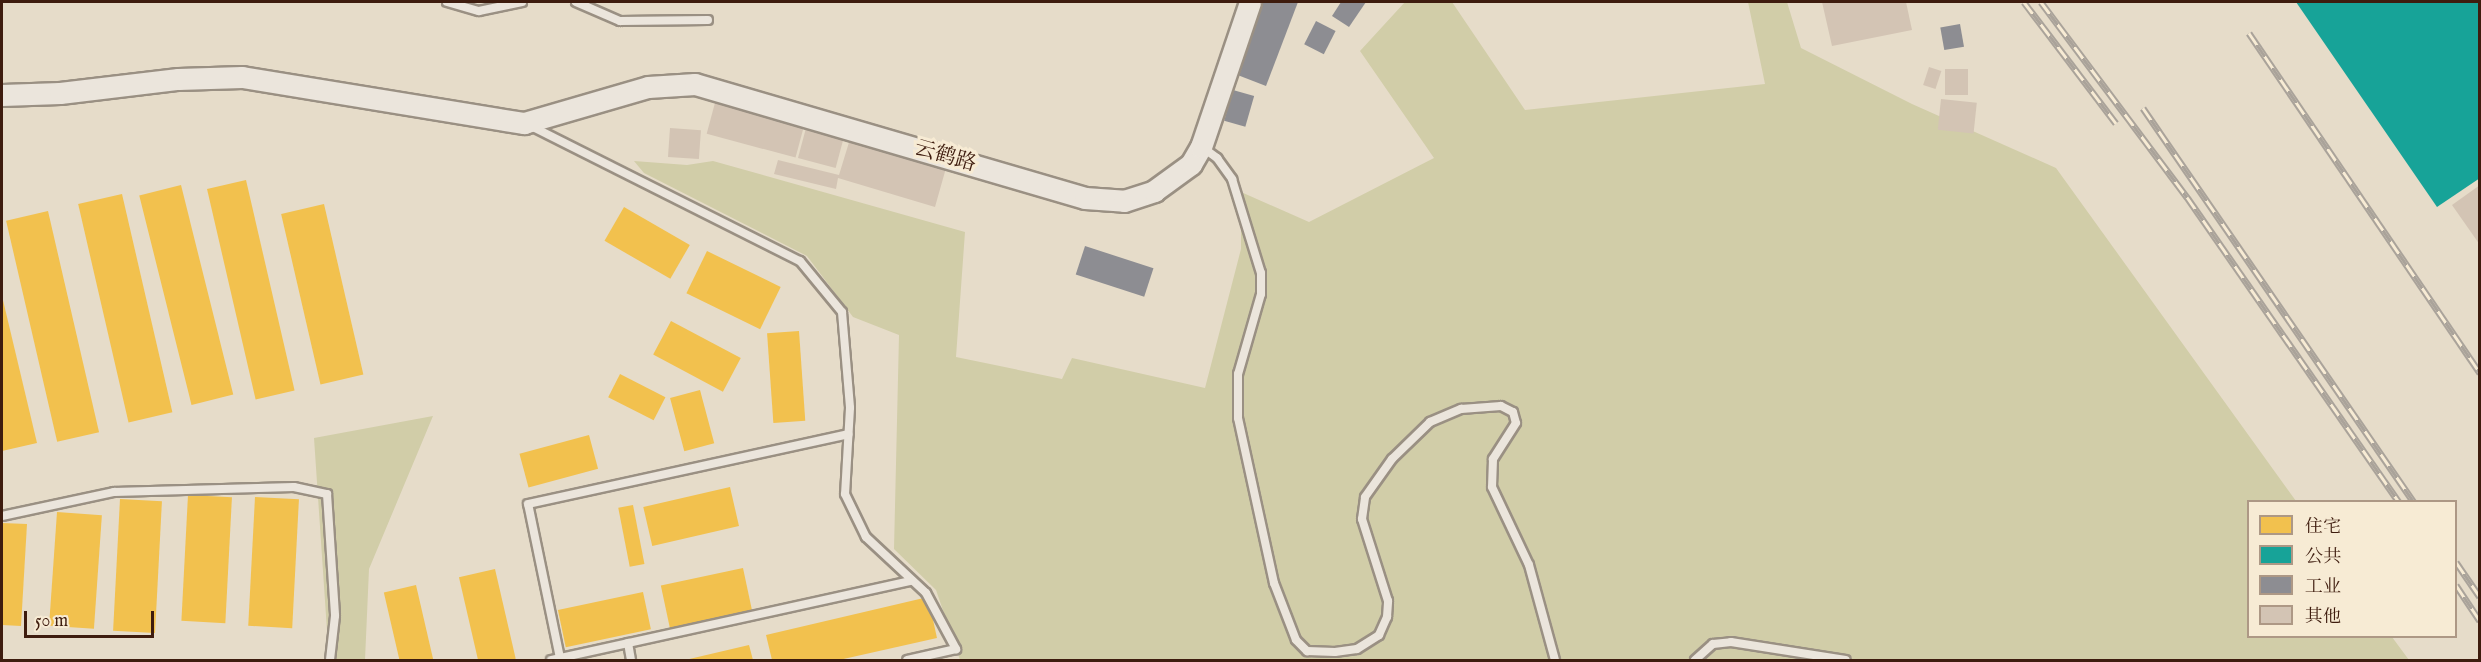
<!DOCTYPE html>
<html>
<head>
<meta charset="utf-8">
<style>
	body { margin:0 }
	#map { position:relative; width:2481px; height:662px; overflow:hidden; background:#e6dcc9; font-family:"IM FELL English","Noto Serif SC",serif }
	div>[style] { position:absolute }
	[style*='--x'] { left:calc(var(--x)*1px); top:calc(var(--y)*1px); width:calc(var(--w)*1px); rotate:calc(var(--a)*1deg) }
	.green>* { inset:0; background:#d1cda8 }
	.homes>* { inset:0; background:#f2c14e; transform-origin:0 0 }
	.public>* { inset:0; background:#17a398 }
	.industry>* { inset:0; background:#8d8d92; transform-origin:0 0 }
	.building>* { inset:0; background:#d3c4b4; transform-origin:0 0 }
	.roads { filter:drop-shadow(2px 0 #9a9083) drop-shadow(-2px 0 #9a9083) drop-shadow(0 2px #9a9083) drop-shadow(0 -2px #9a9083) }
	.lane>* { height:8px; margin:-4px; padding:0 4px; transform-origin:4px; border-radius:4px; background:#ebe5dc }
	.secondary>* { height:21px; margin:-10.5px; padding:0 10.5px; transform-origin:10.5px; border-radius:10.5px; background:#ebe5dc }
	.rail>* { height:7px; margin-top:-3.5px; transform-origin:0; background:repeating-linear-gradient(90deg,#f7ebd4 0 14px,#aaa39a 0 28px); box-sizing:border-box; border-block:2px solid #aaa39a }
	span { translate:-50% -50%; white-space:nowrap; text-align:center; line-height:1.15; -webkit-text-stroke:6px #f7ebd4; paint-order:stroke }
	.street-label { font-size:21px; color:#3e1c0e }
	.frame { position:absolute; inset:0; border:3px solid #3e1c0e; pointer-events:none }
	.legend { position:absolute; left:2247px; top:500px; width:210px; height:138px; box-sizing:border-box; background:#f7ebd4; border:2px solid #ad9885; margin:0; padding:8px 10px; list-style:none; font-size:18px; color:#3e1c0e }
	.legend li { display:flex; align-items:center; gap:12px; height:30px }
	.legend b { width:30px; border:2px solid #ad9885 }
	.scale { position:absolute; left:24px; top:611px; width:130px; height:27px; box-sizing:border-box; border:3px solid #3e1c0e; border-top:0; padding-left:8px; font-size:18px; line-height:21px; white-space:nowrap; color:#3e1c0e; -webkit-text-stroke:4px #f7ebd4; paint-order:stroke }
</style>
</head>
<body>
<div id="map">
	<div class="green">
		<i style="clip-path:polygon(1405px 2px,1452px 2px,1525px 110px,1765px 84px,1748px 2px,1787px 2px,1801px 48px,1912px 104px,2056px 168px,2296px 501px,2248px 502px,2248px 636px,2392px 637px,2409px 660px,960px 660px,936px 590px,894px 549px,899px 335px,853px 317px,807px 256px,644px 173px,634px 161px,687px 165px,713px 161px,965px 232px,956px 357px,1062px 379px,1072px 358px,1205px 388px,1241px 249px,1241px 192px,1309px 222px,1434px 158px,1360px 51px)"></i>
		<i style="clip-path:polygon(433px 416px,369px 569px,365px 660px,329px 660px,314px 438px)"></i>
	</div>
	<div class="homes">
		<i style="left:246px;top:180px;width:216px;height:40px;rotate:77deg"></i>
		<i style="left:181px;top:185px;width:216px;height:43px;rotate:76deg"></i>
		<i style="left:122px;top:194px;width:224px;height:45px;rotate:77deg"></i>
		<i style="left:324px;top:204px;width:175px;height:44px;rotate:77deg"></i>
		<i style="left:624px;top:207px;width:76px;height:39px;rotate:30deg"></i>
		<i style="left:48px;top:211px;width:227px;height:43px;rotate:77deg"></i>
		<i style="left:707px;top:251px;width:82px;height:47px;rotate:26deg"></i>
		<i style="clip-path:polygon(2px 296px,37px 443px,2px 451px)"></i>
		<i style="left:671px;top:321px;width:79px;height:38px;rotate:28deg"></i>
		<i style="left:799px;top:331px;width:90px;height:32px;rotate:86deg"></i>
		<i style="left:620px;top:374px;width:51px;height:26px;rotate:27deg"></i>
		<i style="left:700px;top:390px;width:55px;height:31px;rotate:75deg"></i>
		<i style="left:589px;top:435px;width:35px;height:72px;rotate:75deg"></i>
		<i style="left:730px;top:487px;width:40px;height:89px;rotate:77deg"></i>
		<i style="left:188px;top:495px;width:44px;height:126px;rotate:3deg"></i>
		<i style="left:255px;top:497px;width:44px;height:129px;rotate:3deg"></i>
		<i style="left:120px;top:499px;width:42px;height:132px;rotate:3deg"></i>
		<i style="left:633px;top:505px;width:60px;height:15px;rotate:79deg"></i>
		<i style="left:57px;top:512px;width:45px;height:114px;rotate:4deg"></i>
		<i style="clip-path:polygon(2px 523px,27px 524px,21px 626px,2px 625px)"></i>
		<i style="left:743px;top:568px;width:44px;height:84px;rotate:78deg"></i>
		<i style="left:495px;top:569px;width:92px;height:37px;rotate:77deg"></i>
		<i style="left:416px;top:585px;width:77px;height:33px;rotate:77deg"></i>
		<i style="left:643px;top:592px;width:38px;height:87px;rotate:78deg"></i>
		<i style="clip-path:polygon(928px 597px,937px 638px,839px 660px,772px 660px,766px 635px)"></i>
		<i style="clip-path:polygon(749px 645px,753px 660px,685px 660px)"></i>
	</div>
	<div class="public">
		<i style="clip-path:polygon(2296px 2px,2480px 2px,2480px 178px,2437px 207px)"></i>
	</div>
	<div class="industry">
		<i style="clip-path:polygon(1262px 2px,1298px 2px,1266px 86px,1235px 74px)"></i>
		<i style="clip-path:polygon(1341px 2px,1366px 2px,1349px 27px,1332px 16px)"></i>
		<i style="left:1316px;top:21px;width:22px;height:26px;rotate:27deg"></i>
		<i style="left:1960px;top:24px;width:23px;height:20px;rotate:80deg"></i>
		<i style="left:1233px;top:90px;width:22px;height:32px;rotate:16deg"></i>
		<i style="left:1085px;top:246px;width:72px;height:30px;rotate:18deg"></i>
	</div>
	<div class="building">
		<i style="clip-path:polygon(1822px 2px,1906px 2px,1912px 30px,1832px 46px)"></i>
		<i style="left:1929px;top:67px;width:13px;height:19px;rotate:18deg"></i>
		<i style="left:1945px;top:69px;width:23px;height:26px"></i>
		<i style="left:716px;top:99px;width:92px;height:36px;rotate:15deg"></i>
		<i style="left:1941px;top:99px;width:36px;height:31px;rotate:6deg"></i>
		<i style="left:670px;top:128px;width:31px;height:29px;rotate:4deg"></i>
		<i style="left:806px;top:128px;width:39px;height:31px;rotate:15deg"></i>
		<i style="clip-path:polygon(850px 139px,946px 168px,935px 207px,838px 178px,836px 189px,774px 174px,778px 160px,839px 175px)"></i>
		<i style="clip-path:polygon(2480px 185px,2480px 245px,2452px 205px)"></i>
	</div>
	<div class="roads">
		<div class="lane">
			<i style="--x:447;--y:2;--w:33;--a:16"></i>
			<i style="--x:479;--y:11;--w:44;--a:-11.8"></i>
			<i style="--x:576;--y:2;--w:48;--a:23.4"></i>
			<i style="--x:620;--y:21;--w:88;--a:-0.7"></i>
			<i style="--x:531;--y:126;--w:301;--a:26.7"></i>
			<i style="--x:800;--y:261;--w:66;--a:50.5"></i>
			<i style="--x:842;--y:312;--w:96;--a:85.2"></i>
			<i style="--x:850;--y:408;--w:86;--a:93.3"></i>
			<i style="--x:845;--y:494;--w:48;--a:64"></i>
			<i style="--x:866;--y:537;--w:82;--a:43"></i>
			<i style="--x:926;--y:593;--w:64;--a:61.8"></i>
			<i style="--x:956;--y:649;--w:50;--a:167.3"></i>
			<i style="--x:1202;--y:147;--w:19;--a:36"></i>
			<i style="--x:1217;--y:158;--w:26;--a:54"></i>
			<i style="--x:1232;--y:179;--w:98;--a:72.9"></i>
			<i style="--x:1261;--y:273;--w:21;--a:90"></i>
			<i style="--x:1261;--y:294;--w:83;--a:106"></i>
			<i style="--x:1238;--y:374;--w:44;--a:90"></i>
			<i style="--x:1238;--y:418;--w:169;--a:77.7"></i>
			<i style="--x:1274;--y:583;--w:61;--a:68.9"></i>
			<i style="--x:1296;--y:640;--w:16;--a:45"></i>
			<i style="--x:1307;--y:651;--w:28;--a:2"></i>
			<i style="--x:1335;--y:652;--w:22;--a:-8"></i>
			<i style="--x:1357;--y:649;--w:26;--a:-32"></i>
			<i style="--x:1379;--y:635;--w:20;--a:-66"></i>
			<i style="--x:1387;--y:617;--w:16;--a:-86"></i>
			<i style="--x:1388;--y:601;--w:86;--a:-107.6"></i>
			<i style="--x:1362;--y:519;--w:22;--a:-82"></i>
			<i style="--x:1365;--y:497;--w:47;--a:-54.6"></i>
			<i style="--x:1392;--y:459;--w:53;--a:-44.2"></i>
			<i style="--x:1430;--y:422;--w:34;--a:-23"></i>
			<i style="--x:1461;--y:409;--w:40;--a:-4.3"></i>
			<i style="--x:1501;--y:406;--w:13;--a:27"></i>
			<i style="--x:1513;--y:412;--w:11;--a:75"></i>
			<i style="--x:1516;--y:423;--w:43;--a:122.6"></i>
			<i style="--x:1493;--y:459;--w:28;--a:92"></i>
			<i style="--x:1492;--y:487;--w:86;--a:64.6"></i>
			<i style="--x:1529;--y:565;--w:98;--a:74.7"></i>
			<i style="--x:2;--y:516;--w:115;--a:-12.1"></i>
			<i style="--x:114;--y:492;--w:180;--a:-1.6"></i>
			<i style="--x:294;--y:487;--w:34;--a:12"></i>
			<i style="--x:327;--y:494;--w:122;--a:86.2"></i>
			<i style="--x:335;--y:616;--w:44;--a:96.5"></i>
			<i style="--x:628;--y:643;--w:17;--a:80"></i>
			<i style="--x:560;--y:658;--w:157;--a:-101.7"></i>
			<i style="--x:528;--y:504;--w:328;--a:-12.3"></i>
			<i style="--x:551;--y:660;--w:369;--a:-12.4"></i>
			<i style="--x:1695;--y:660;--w:24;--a:-42"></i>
			<i style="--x:1713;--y:644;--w:18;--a:-6"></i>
			<i style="--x:1731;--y:642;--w:116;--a:8.9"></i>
		</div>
		<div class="secondary">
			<i style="--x:2;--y:95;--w:58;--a:-2"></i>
			<i style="--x:60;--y:93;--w:119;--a:-6.8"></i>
			<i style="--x:178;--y:79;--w:64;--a:-1.8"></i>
			<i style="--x:242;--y:77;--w:286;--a:9.3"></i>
			<i style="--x:524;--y:123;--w:129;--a:-16.2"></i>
			<i style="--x:648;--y:87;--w:47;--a:-3.7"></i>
			<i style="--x:695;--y:84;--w:406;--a:16.3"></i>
			<i style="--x:1085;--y:198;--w:39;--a:4"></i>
			<i style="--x:1124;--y:201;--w:32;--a:-18"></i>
			<i style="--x:1154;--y:191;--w:46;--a:-36.1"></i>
			<i style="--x:1191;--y:164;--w:20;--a:-60"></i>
			<i style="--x:1201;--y:147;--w:153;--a:-71.3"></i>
		</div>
	</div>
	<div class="rail">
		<i style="--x:2024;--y:2;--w:152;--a:52.8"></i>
		<i style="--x:2041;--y:2;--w:244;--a:53.2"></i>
		<i style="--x:2187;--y:197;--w:371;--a:55.2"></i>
		<i style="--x:2249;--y:33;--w:411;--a:55.8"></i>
		<i style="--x:2143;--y:108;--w:478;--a:55.5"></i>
		<i style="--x:2456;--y:562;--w:42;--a:55.6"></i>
		<i style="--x:2456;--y:585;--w:43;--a:56.3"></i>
	</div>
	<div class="street-label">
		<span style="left:945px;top:157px;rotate:16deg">云鹤路</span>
	</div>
	<div class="frame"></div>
	<ul class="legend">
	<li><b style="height:16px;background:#f2c14e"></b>住宅</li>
	<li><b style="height:16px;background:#17a398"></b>公共</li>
	<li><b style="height:16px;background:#8d8d92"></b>工业</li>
	<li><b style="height:16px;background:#d3c4b4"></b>其他</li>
	</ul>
	<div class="scale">50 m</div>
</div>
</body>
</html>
